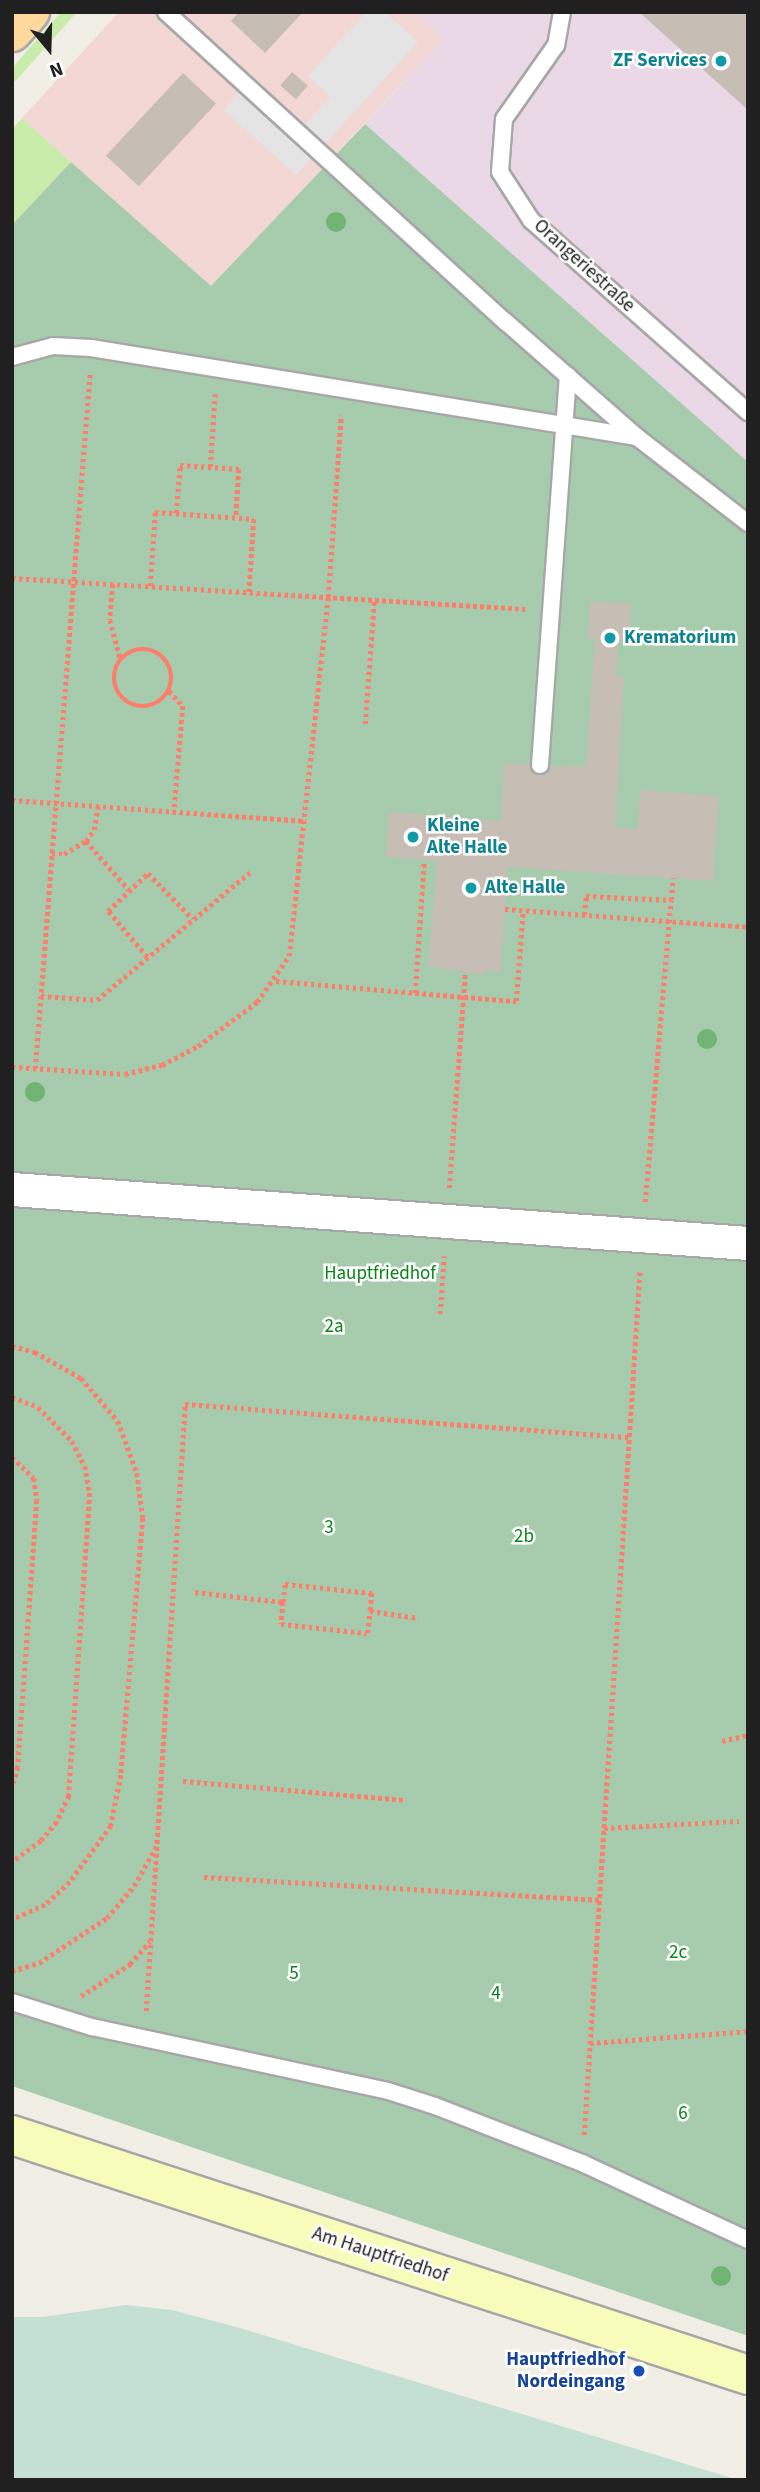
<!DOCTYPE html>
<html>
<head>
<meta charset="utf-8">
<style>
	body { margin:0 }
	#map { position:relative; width:760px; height:2492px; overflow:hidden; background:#f1eee6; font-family:"Source Sans 3",sans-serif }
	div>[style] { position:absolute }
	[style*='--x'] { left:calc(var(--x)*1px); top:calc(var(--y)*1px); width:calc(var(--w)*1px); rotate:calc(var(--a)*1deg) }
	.commercial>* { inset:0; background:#f2d7d5 }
	.industrial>* { inset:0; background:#ead8e6 }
	.grass>* { inset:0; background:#c9ecab }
	.wetland>* { inset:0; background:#c3e0d3 }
	.cemetery>* { inset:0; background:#a7cbad }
	.parking>* { inset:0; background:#e4e4e4 }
	.building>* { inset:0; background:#c6beb5; transform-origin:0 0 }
	.path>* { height:4.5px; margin-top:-2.25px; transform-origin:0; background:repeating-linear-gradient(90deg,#ff7d6a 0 3.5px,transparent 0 7px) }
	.path>.ring { margin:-2.25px; padding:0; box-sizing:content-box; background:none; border:4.5px solid #ff7d6a; border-radius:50% }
	.roads { filter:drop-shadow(2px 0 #a7a7a7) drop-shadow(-2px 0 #a7a7a7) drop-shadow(0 2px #a7a7a7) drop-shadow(0 -2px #a7a7a7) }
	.lane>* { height:16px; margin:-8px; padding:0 8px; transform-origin:8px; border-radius:8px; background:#fff }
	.street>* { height:33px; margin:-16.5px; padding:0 16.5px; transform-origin:16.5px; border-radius:16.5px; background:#fff }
	.secondary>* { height:38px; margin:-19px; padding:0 19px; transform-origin:19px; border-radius:19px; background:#f7fcba }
	.primary>* { height:38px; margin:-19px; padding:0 19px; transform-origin:19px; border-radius:19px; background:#ffd89e }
	.trees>* { width:20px; height:20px; margin:-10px; border-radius:50%; background:#71b474 }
	.dots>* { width:19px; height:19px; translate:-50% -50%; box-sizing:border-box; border:4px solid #fff; border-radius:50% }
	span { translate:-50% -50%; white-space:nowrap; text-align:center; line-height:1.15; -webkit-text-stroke:5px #fff; paint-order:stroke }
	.culture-label { font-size:19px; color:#0d838f; font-weight:700 }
	.right { translate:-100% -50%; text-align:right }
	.left { translate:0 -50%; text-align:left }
	.street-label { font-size:19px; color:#202020 }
	.park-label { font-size:19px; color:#088516 }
	.transit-label { font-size:19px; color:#164399; font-weight:700 }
	.frame { position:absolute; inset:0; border:14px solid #202020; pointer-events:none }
	.north { position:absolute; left:14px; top:14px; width:70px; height:70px; -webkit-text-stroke:5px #fff; paint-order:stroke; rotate:161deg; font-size:19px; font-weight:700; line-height:28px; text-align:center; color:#202020 }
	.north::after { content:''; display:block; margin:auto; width:24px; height:32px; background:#202020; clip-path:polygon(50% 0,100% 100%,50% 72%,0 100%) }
</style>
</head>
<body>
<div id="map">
	<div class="commercial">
		<i style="clip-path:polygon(119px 12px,416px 12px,445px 38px,211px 287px,22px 118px)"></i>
	</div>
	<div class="industrial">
		<i style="clip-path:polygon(416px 12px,748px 12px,748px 462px,365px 124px,444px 39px)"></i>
	</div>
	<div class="grass">
		<i style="clip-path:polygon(61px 12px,77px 12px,12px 85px,12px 68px)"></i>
		<i style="clip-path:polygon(22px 118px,71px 162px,12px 225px,12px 129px)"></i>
	</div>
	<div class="wetland">
		<i style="clip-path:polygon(126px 2305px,172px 2310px,240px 2328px,738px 2480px,12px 2480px,12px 2317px,43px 2317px)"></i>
	</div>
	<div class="cemetery">
		<i style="clip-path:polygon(365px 124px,748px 462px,748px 2336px,12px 2086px,12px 225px,71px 162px,211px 286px)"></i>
	</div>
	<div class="parking">
		<i style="clip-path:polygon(366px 12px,385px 12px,418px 42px,296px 175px,224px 110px,247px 84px,299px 131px,331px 97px,308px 76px)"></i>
	</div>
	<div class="building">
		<i style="clip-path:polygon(239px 12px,303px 12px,265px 53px,231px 21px)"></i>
		<i style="clip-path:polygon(639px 12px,748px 12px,748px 110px)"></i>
		<i style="left:292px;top:72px;width:21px;height:18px;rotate:41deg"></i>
		<i style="left:183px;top:73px;width:45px;height:113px;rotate:43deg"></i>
		<i style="clip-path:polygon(590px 601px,631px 603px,630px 642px,618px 641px,616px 676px,624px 677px,615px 827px,638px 829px,640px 790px,719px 796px,713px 881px,508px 867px,500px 972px,484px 971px,483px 975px,428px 966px,437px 861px,386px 857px,389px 812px,501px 821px,504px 763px,586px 767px,595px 639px,588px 638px)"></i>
	</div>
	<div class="path">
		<i style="--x:210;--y:467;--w:73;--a:-86.1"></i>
		<i style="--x:176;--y:513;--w:48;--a:-85.2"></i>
		<i style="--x:180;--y:465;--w:59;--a:3.9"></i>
		<i style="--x:239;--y:469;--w:48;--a:93.6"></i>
		<i style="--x:12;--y:578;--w:514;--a:3.46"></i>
		<i style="--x:113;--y:584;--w:36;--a:95"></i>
		<i style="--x:110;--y:620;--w:39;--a:75"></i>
		<i style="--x:150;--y:586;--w:74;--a:-86.1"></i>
		<i style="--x:155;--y:512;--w:99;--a:4"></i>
		<i style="--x:254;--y:519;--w:73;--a:93.9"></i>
		<i class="ring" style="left:114px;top:649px;width:53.5px;height:53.5px"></i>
		<i style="--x:169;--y:691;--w:21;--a:47"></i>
		<i style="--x:183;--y:706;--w:106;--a:94.9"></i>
		<i style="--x:365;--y:724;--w:124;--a:-85.8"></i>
		<i style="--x:12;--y:800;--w:295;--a:4.1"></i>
		<i style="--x:86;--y:841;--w:65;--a:48.7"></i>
		<i style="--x:52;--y:854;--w:12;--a:0"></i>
		<i style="--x:64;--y:854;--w:26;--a:-31"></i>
		<i style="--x:86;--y:841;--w:14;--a:-54"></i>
		<i style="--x:94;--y:830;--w:24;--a:-81"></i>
		<i style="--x:505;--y:909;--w:244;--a:4.2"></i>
		<i style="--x:584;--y:915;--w:19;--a:-84"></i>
		<i style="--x:586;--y:896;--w:85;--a:2.7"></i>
		<i style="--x:671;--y:900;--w:22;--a:-85"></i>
		<i style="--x:147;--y:957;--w:60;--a:-130.3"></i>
		<i style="--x:108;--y:911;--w:55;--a:-43.5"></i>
		<i style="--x:148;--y:873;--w:64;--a:45.6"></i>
		<i style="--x:276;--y:981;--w:241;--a:4.8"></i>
		<i style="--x:516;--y:1001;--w:91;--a:-85.6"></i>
		<i style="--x:415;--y:993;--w:132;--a:-86.1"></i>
		<i style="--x:41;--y:996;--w:56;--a:4.1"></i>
		<i style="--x:97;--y:1000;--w:199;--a:-39.9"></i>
		<i style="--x:12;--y:1067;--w:113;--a:3.5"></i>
		<i style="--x:125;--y:1074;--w:38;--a:-14"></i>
		<i style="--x:162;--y:1065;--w:41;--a:-27.8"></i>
		<i style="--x:198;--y:1046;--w:74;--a:-36.7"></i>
		<i style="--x:257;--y:1002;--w:56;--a:-55.2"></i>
		<i style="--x:289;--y:956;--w:361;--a:-83.8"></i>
		<i style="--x:328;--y:597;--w:182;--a:-85.9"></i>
		<i style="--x:35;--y:1069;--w:699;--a:-85.49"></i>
		<i style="--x:449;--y:1188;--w:216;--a:-85.7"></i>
		<i style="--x:645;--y:1202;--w:303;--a:-85.1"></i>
		<i style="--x:440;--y:1314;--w:58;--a:-86.1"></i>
		<i style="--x:12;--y:1346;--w:24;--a:15"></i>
		<i style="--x:35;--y:1352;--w:53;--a:29.5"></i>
		<i style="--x:81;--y:1378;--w:57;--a:49.3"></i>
		<i style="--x:118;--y:1421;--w:55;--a:69.9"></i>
		<i style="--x:137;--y:1473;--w:45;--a:82.4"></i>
		<i style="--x:143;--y:1518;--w:258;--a:94.9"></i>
		<i style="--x:121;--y:1775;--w:52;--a:101.1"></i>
		<i style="--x:111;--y:1826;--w:69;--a:126.2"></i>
		<i style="--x:70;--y:1882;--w:34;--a:137"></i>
		<i style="--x:45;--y:1905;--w:36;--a:156"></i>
		<i style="--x:12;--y:1397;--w:28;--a:21"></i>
		<i style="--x:38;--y:1407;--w:48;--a:45"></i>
		<i style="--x:72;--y:1441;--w:28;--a:63"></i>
		<i style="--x:85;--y:1466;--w:27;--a:80"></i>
		<i style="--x:90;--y:1493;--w:304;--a:94"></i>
		<i style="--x:69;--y:1796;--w:29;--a:115"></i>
		<i style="--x:57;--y:1822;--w:25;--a:130"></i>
		<i style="--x:41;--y:1841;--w:36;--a:144"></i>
		<i style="--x:12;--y:1457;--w:30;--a:44"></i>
		<i style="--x:34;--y:1478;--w:22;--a:82"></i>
		<i style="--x:37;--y:1500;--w:268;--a:94.1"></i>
		<i style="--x:18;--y:1767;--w:22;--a:106"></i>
		<i style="--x:195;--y:1592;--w:89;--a:6.5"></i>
		<i style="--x:283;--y:1602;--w:22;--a:95"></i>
		<i style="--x:281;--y:1624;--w:86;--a:6"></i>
		<i style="--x:367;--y:1633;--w:22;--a:-82"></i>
		<i style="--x:370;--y:1611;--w:49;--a:8.3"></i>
		<i style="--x:283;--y:1602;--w:18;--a:-84"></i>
		<i style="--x:285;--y:1584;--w:87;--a:5.9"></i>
		<i style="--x:372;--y:1593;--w:18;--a:96"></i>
		<i style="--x:722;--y:1741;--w:27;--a:-13"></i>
		<i style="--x:183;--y:1781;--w:224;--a:4.9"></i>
		<i style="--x:604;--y:1828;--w:135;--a:-3"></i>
		<i style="--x:204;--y:1877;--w:398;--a:3.3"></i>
		<i style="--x:12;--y:1971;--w:28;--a:-17"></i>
		<i style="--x:39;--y:1963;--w:82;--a:-33.5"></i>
		<i style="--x:107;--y:1918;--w:42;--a:-49.8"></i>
		<i style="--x:134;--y:1886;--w:47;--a:-60.7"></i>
		<i style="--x:81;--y:1996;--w:59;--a:-33.1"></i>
		<i style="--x:130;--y:1964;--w:30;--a:-49"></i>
		<i style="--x:146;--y:2011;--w:608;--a:-86.32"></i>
		<i style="--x:185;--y:1404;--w:445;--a:4.3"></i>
		<i style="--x:590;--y:2043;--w:158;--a:-4.3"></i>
		<i style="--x:584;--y:2135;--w:867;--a:-86.3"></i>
	</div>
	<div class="roads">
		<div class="lane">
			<i style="--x:166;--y:12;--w:460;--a:42.4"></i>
			<i style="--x:506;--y:322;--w:174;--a:41.3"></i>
			<i style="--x:637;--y:437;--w:140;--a:37.8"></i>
			<i style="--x:562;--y:12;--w:34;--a:100"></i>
			<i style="--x:556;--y:45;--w:90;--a:125.1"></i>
			<i style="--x:504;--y:119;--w:53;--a:94.3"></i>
			<i style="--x:500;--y:172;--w:57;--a:57.1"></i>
			<i style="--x:531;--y:220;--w:290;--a:41.5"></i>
			<i style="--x:12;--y:357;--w:42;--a:-15"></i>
			<i style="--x:53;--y:346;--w:38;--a:3"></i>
			<i style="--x:91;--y:348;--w:553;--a:9.26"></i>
			<i style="--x:540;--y:765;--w:390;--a:-85.9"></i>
			<i style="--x:12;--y:2002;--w:84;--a:17.4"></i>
			<i style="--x:92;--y:2027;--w:303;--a:12.2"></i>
			<i style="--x:388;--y:2091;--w:49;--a:17.7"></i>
			<i style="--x:435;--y:2106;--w:158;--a:21.2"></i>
			<i style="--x:582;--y:2163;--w:183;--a:24.9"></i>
		</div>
		<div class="street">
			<i style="--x:12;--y:1189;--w:738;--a:4.2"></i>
		</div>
		<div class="secondary">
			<i style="--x:12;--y:2135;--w:774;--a:18.06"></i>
		</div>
		<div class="primary">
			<i style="--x:12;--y:32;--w:27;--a:-48"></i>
		</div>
	</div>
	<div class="trees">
		<i style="left:336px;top:222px"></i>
		<i style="left:707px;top:1039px"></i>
		<i style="left:35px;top:1092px"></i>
		<i style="left:721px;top:2276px"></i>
	</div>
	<div class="dots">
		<i style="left:721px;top:61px;background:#0f9aa8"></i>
		<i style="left:610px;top:638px;background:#0f9aa8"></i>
		<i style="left:413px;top:837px;background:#0f9aa8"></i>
		<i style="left:471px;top:888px;background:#0f9aa8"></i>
		<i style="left:639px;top:2371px;background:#1a4fb4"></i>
	</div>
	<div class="culture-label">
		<span class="right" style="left:707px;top:61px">ZF Services</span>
		<span class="left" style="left:624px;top:638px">Krematorium</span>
		<span class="left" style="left:427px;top:837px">Kleine<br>Alte Halle</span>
		<span class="left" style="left:485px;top:888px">Alte Halle</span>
	</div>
	<div class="street-label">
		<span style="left:584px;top:266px;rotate:42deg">Orangeriestraße</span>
		<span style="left:380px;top:2255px;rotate:18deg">Am Hauptfriedhof</span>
	</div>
	<div class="park-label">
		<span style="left:380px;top:1274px">Hauptfriedhof</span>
		<span style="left:334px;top:1327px">2a</span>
		<span style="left:329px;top:1528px">3</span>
		<span style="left:524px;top:1537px">2b</span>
		<span style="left:678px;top:1953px">2c</span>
		<span style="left:294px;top:1974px">5</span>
		<span style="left:496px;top:1994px">4</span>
		<span style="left:683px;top:2114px">6</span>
	</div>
	<div class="transit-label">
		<span class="right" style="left:625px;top:2371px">Hauptfriedhof<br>Nordeingang</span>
	</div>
	<div class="frame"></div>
	<div class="north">N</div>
</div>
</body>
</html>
